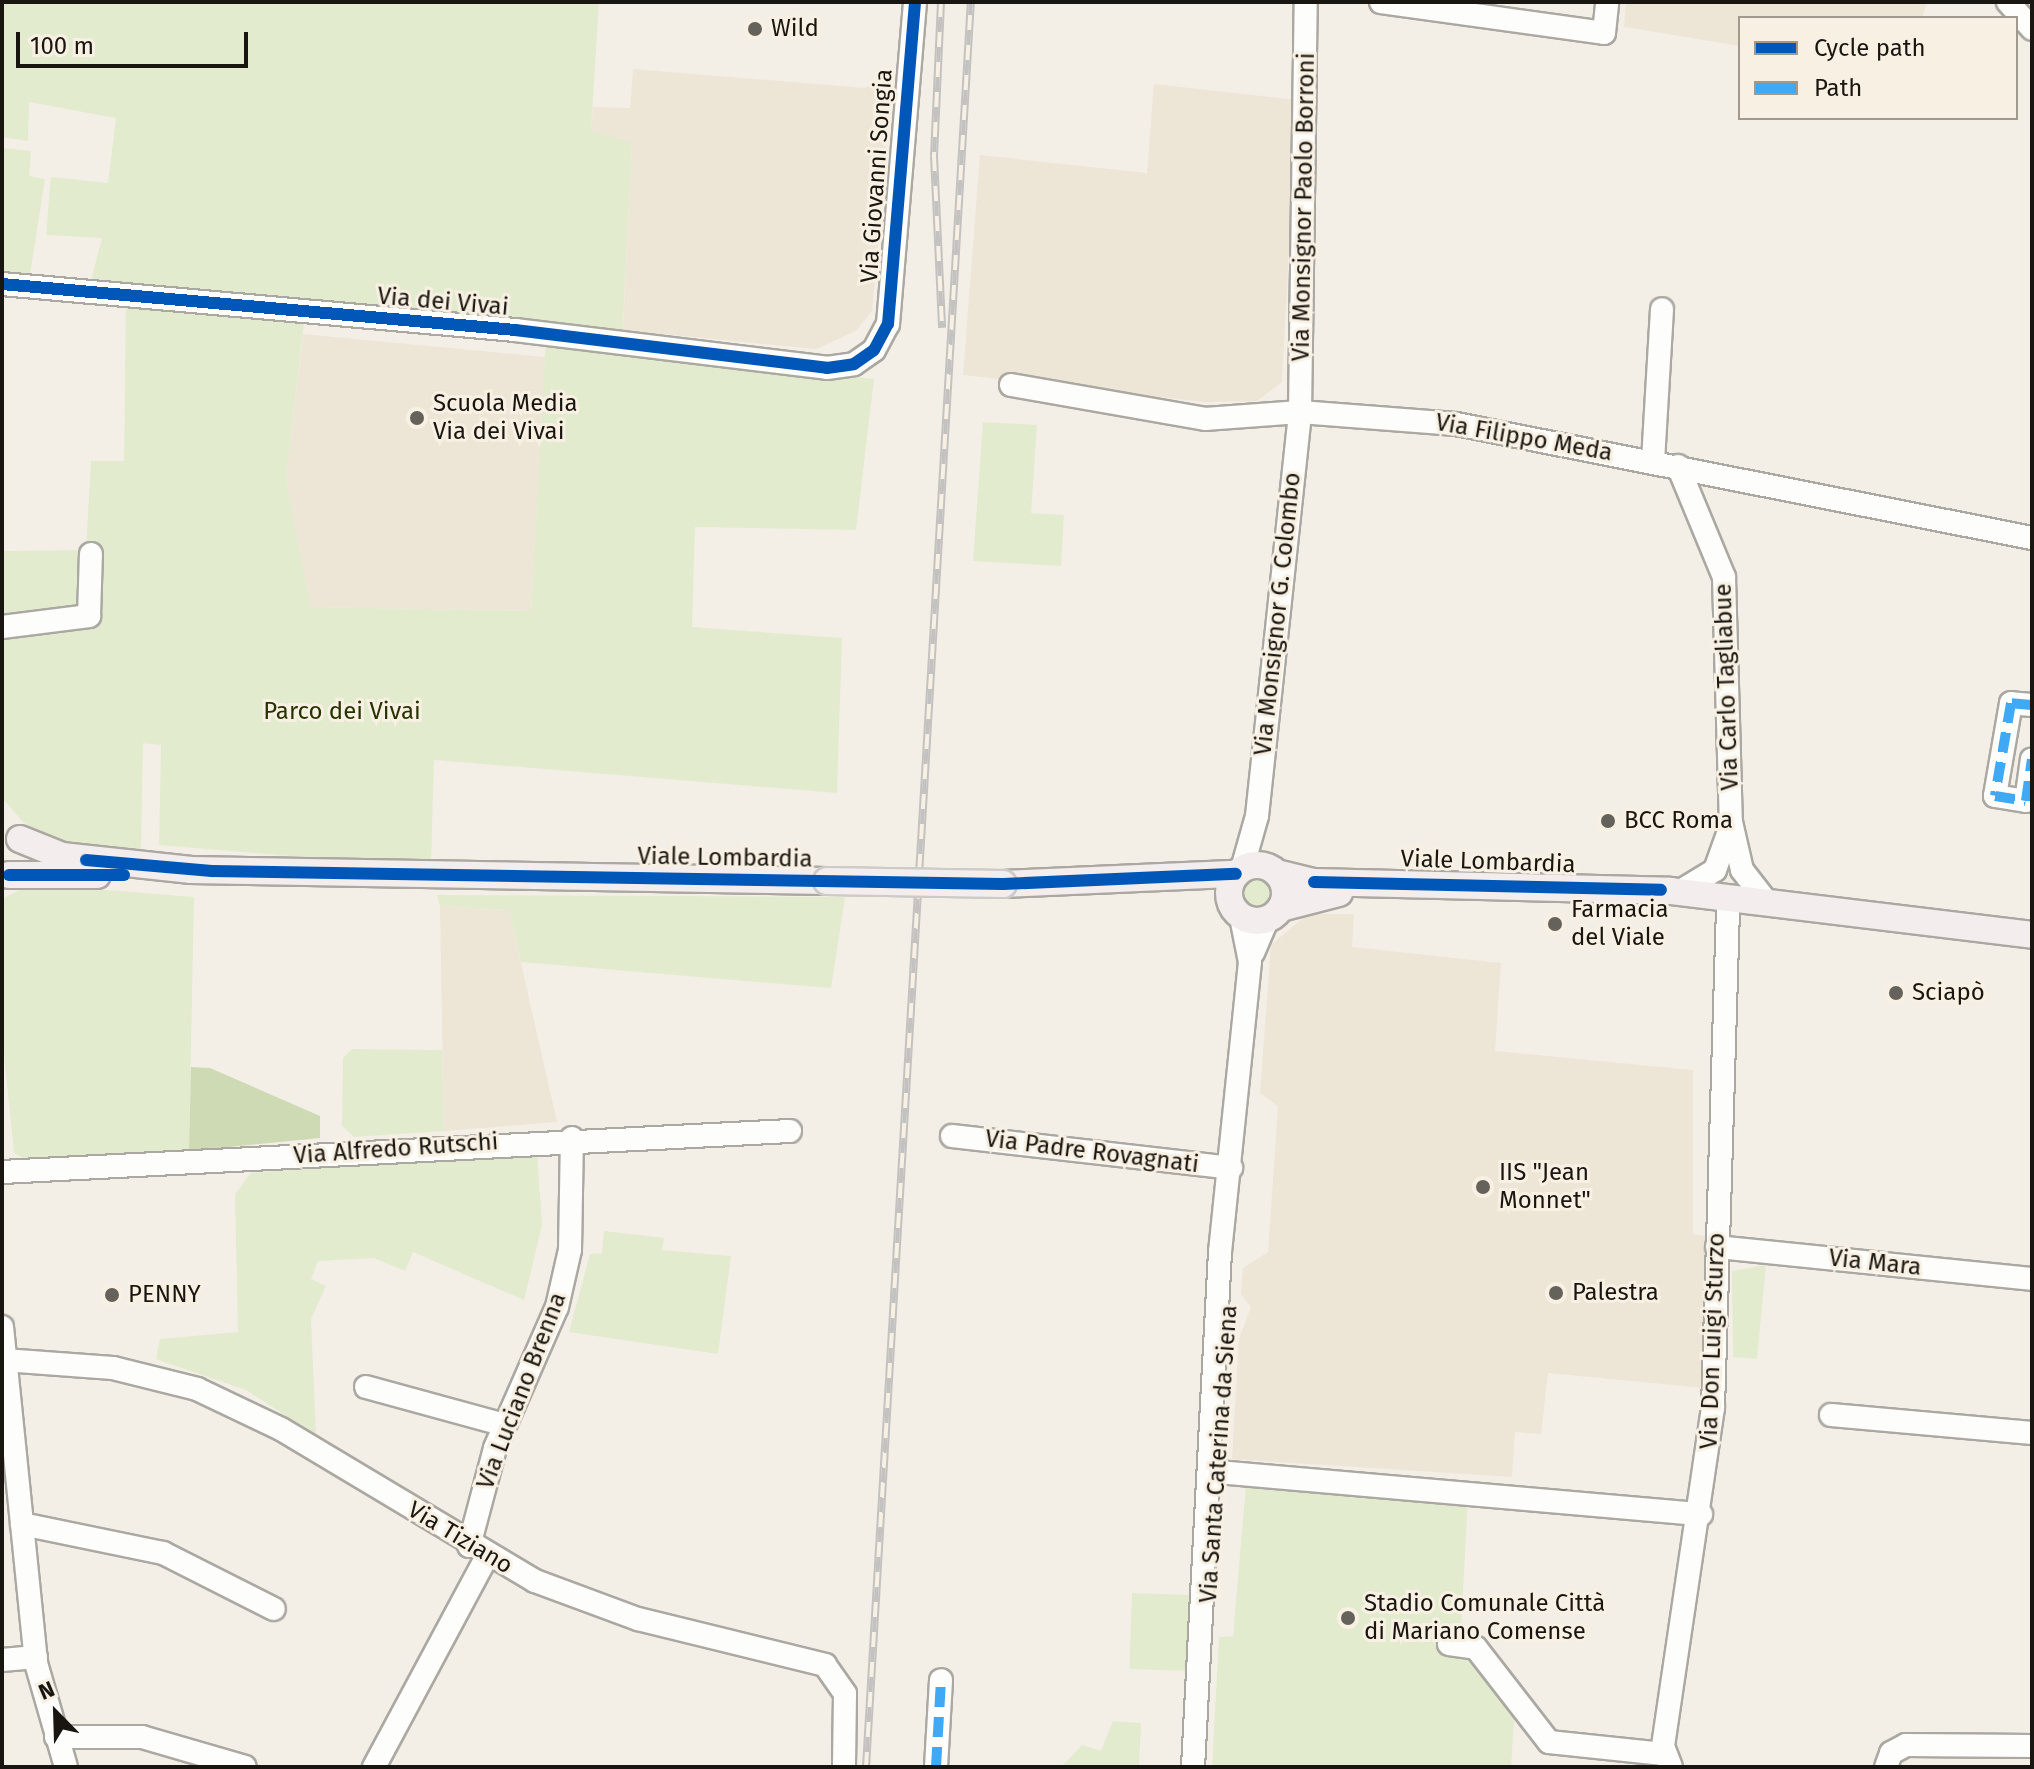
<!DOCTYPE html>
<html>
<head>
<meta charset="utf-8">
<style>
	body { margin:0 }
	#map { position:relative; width:2034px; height:1769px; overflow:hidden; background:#f3efe7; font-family:"Fira Sans",sans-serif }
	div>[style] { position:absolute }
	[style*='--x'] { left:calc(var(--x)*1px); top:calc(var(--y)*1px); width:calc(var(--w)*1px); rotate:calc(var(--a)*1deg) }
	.built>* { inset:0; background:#ede5d6 }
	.green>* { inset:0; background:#e3ebcf; transform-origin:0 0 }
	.round { border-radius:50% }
	.forest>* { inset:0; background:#cedab3 }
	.roads { filter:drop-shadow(2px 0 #aba8a2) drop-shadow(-2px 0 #aba8a2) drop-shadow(0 2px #aba8a2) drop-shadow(0 -2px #aba8a2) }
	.minor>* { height:22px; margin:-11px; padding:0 11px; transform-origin:11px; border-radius:11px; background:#fdfdfb }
	.major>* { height:26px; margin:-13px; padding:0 13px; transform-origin:13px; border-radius:13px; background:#f4eded }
	.major>.ring { margin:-13px; padding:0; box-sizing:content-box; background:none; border:26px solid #f4eded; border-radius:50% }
	.rail>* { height:8px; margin-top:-4px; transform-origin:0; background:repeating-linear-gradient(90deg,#f8f0e2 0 15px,#c3c2c0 0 30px); box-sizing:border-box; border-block:2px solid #c3c2c0 }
	.bridges { filter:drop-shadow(2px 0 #cdcbc7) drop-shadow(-2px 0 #cdcbc7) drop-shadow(0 2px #cdcbc7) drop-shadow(0 -2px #cdcbc7) }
	.major-bridge>* { height:26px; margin:-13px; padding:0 13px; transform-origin:13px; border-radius:13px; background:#f4eded }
	.quiet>* { height:10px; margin-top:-5px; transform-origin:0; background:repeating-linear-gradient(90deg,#3fa9f5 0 20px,transparent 0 30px) }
	.cycleway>* { height:12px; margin:-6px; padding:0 6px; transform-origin:6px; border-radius:6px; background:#0057b8 }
	.dots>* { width:22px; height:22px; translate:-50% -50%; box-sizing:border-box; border:4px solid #f8f0e2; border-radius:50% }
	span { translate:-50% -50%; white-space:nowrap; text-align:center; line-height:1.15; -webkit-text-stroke:6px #f8f0e2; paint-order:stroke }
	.poi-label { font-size:24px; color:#191611 }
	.left { translate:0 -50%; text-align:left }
	.street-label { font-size:24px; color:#191611 }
	.park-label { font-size:24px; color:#263403 }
	.frame { position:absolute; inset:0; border:4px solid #191611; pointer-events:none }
	.legend { position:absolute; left:1738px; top:16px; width:280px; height:104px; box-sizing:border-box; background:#f8f0e2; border:2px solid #9f998e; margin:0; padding:10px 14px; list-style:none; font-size:24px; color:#191611 }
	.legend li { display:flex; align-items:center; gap:16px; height:40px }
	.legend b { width:40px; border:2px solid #9f998e }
	.north { position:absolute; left:16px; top:1673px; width:80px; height:80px; -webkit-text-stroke:6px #f8f0e2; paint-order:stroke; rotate:337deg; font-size:22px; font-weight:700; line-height:32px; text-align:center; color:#191611 }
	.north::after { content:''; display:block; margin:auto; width:28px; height:36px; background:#191611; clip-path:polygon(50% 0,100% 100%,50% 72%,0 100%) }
	.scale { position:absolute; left:16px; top:32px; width:232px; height:36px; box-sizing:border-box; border:4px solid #191611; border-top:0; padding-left:10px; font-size:24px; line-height:28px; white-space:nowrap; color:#191611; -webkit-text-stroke:6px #f8f0e2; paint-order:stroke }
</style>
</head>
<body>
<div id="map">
	<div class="built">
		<i style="clip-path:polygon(1626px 2px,1927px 2px,1922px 18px,1740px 18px,1740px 46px,1624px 27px)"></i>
		<i style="clip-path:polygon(633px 69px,864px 88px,893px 75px,872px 311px,856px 331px,816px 349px,623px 330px,632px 144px,591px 131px,593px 107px,630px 108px)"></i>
		<i style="clip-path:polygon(1154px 84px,1297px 100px,1282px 382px,1257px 401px,1205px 402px,963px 375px,980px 155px,1147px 173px)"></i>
		<i style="clip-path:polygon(303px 334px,545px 357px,531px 611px,311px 607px,286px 479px)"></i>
		<i style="clip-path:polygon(440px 906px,509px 910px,557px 1122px,444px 1131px)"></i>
		<i style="clip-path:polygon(1308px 914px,1354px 914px,1352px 947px,1501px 963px,1495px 1051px,1693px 1070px,1693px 1234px,1706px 1236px,1704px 1388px,1548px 1373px,1541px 1434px,1515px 1432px,1512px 1477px,1232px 1459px,1239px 1339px,1251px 1307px,1241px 1294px,1243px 1268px,1268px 1252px,1278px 1106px,1260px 1093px,1271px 945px)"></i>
	</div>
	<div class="green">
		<i style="clip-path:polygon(evenodd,2px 2px,599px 2px,591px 131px,632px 143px,622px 342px,702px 360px,874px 379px,856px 530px,695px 527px,692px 627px,842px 638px,837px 793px,434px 760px,431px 863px,290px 856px,159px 845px,161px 745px,143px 743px,141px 851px,56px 842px,23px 822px,2px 798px,2px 551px,86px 550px,91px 461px,124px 461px,126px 301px,88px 292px,102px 238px,46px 235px,51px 177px,108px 183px,116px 118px,29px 102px,28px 141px,2px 137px,2px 2px,305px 313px,546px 335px,531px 611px,311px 607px,286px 479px,305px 313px)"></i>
		<i style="clip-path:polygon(2px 148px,31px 151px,29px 176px,45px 179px,30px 274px,2px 271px)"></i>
		<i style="clip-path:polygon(983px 422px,1037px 425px,1031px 513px,1064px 515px,1061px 566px,973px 561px)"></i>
		<i class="round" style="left:1240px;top:877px;width:32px;height:32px"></i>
		<i style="clip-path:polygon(31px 884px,194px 897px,189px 1151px,29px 1161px,14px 1153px,2px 1034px,2px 899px)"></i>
		<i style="clip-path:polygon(437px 895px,845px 897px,831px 988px,521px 962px,509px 910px,440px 906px)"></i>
		<i style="clip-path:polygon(352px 1049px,442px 1050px,444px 1131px,354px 1137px,342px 1126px,343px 1058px)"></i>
		<i style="clip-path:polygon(537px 1151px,542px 1225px,524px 1300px,413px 1252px,405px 1271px,374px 1258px,318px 1261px,311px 1279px,326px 1286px,311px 1319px,316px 1435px,246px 1390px,156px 1359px,160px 1339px,238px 1332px,235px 1194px,251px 1173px)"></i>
		<i style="clip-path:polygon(604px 1231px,664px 1238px,662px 1250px,731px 1256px,718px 1354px,569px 1332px,590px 1254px,602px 1253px)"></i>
		<i style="clip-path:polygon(1766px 1265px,1757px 1359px,1733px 1357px,1732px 1271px)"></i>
		<i style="clip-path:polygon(1246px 1485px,1468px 1497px,1460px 1649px,1515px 1704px,1511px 1767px,1212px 1767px,1219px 1637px,1233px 1636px)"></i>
		<i style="left:1132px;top:1593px;width:63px;height:76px;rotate:2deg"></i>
		<i style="clip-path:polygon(1113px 1721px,1141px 1723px,1139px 1767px,1061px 1767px,1082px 1745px,1101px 1751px)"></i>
	</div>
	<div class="forest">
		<i style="clip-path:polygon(191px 1067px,210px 1068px,320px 1116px,320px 1138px,189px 1151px)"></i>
	</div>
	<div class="roads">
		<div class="minor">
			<i style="--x:1381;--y:2;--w:225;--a:7.9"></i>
			<i style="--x:1604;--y:33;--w:31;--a:-84"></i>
			<i style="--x:2008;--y:2;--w:36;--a:48"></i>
			<i style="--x:2;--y:284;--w:515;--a:5.12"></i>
			<i style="--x:515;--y:330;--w:314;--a:6.9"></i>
			<i style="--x:827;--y:368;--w:27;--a:-8"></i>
			<i style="--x:854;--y:364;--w:24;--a:-35"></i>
			<i style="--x:874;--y:350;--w:30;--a:-62"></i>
			<i style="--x:888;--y:324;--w:323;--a:-85.2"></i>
			<i style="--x:1011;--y:385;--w:197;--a:9.9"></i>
			<i style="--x:1205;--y:419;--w:95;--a:-4.2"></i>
			<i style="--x:1300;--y:412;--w:156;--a:4.4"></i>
			<i style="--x:1456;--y:424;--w:587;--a:11.2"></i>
			<i style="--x:1653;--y:461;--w:152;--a:-86.6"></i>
			<i style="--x:1678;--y:466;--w:120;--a:67.5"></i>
			<i style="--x:1724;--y:577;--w:245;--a:88.4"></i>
			<i style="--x:1731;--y:822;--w:49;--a:77.1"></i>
			<i style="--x:1742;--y:870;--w:37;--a:52"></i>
			<i style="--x:2;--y:627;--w:88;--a:-7.2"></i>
			<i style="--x:89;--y:616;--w:62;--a:-88.2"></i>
			<i style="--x:2032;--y:705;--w:21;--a:-175"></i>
			<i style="--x:2011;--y:703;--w:94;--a:99.8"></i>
			<i style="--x:1995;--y:796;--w:31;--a:9"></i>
			<i style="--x:2026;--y:801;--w:42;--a:-81.9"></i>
			<i style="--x:1242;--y:869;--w:55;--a:-74.2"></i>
			<i style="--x:1257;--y:816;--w:406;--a:-83.9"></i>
			<i style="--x:1300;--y:412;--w:410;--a:-89.2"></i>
			<i style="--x:1679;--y:892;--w:42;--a:-31.4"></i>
			<i style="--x:1715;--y:870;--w:41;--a:-70.3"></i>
			<i style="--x:1253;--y:953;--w:36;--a:-67"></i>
			<i style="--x:952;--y:1136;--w:281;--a:6.5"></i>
			<i style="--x:2;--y:1172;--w:789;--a:-2.98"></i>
			<i style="--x:1717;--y:1247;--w:317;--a:5.8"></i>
			<i style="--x:2;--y:1327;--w:338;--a:84.2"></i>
			<i style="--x:36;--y:1663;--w:108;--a:73.9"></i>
			<i style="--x:4;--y:1360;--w:109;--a:4.2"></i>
			<i style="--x:113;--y:1368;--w:87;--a:14"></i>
			<i style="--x:197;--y:1389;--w:93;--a:25.5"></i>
			<i style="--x:281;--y:1429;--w:296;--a:30.9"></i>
			<i style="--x:535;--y:1581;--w:110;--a:20.3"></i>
			<i style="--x:638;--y:1619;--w:193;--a:13.8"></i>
			<i style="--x:825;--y:1665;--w:35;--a:55"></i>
			<i style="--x:845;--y:1694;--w:73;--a:90.8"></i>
			<i style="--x:366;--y:1387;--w:144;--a:15.3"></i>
			<i style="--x:1831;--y:1415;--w:202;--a:5.1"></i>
			<i style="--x:1217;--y:1472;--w:486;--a:5"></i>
			<i style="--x:22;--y:1524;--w:144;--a:11.6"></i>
			<i style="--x:163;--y:1553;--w:124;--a:26.8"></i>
			<i style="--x:469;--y:1546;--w:101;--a:-75.1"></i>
			<i style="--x:495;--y:1448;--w:154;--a:-66.3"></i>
			<i style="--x:557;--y:1307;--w:58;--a:-77.2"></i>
			<i style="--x:570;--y:1250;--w:112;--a:-89"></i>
			<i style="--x:1449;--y:1644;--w:27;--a:8"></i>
			<i style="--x:1476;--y:1648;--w:119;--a:52.2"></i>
			<i style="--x:1549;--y:1742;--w:115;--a:6"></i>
			<i style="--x:2;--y:1660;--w:34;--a:-5"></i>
			<i style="--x:56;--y:1737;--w:86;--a:0"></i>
			<i style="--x:142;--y:1737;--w:107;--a:16.2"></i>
			<i style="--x:374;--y:1767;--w:239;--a:-61.8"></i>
			<i style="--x:936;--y:1767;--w:87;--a:-86.7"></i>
			<i style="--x:1193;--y:1767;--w:516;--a:-87"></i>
			<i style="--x:1220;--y:1252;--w:292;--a:-84.1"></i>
			<i style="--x:1250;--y:962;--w:46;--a:-101.3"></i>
			<i style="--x:1671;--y:1767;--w:22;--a:-111"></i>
			<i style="--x:1663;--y:1746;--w:342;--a:-81.6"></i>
			<i style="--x:1713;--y:1408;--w:500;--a:-88.28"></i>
			<i style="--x:1886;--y:1767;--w:15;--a:-70"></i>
			<i style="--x:1891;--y:1753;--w:17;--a:-28"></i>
			<i style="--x:1906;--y:1745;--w:126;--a:0.5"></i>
		</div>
		<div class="major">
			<i style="--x:20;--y:839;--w:45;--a:22"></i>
			<i style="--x:62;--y:856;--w:130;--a:6.2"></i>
			<i style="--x:191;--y:870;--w:636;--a:0.99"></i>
			<i class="ring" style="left:1229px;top:865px;width:30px;height:30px"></i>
			<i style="--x:1277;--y:873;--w:38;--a:14"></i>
			<i style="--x:1314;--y:882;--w:356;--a:1.4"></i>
			<i style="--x:1670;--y:891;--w:365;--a:6.9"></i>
			<i style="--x:9;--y:875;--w:88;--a:0"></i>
			<i style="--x:1003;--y:884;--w:233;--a:-2.5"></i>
			<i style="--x:1281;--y:908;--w:60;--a:-14.5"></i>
		</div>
	</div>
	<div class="rail">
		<i style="--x:941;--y:2;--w:154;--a:92.6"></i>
		<i style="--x:934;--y:156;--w:172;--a:87.3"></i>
		<i style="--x:866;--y:1767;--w:1768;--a:-86.6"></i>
	</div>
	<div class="bridges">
		<div class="major-bridge">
			<i style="--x:827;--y:881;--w:176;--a:1"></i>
		</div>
	</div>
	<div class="quiet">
		<i style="--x:2032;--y:705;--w:21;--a:-175"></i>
		<i style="--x:2011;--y:703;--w:94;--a:99.8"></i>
		<i style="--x:1995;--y:796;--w:31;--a:9"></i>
		<i style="--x:2026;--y:801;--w:42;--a:-81.9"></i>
		<i style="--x:936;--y:1767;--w:87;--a:-86.7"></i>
	</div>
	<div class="cycleway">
		<i style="--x:2;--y:284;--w:515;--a:5.12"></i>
		<i style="--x:515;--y:330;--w:314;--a:6.9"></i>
		<i style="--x:827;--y:368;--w:27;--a:-8"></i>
		<i style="--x:854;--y:364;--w:24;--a:-35"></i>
		<i style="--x:874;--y:350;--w:30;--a:-62"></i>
		<i style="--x:888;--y:324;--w:323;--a:-85.2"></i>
		<i style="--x:86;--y:860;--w:126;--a:5"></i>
		<i style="--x:212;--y:871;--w:791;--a:0.94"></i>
		<i style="--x:1003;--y:884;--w:233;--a:-2.5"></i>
		<i style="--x:9;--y:875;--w:115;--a:0"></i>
		<i style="--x:1314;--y:882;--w:347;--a:1.3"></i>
	</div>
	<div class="dots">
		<i style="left:755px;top:29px;background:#65625c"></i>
		<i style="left:417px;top:418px;background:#65625c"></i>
		<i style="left:1608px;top:821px;background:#65625c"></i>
		<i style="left:1555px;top:924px;background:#65625c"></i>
		<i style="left:1896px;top:993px;background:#65625c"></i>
		<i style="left:1483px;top:1187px;background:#65625c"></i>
		<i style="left:1556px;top:1293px;background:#65625c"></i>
		<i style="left:112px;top:1295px;background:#65625c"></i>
		<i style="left:1348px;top:1618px;background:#65625c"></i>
	</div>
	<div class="poi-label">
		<span class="left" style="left:771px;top:29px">Wild</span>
		<span class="left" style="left:433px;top:418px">Scuola Media<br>Via dei Vivai</span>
		<span class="left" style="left:1624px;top:821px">BCC Roma</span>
		<span class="left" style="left:1571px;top:924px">Farmacia<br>del Viale</span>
		<span class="left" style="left:1912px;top:993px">Sciapò</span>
		<span class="left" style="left:1499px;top:1187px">IIS "Jean<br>Monnet"</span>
		<span class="left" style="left:1572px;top:1293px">Palestra</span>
		<span class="left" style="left:128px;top:1295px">PENNY</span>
		<span class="left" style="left:1364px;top:1618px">Stadio Comunale Città<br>di Mariano Comense</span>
	</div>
	<div class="street-label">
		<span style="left:877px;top:176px;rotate:-86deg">Via Giovanni Songia</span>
		<span style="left:1304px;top:207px;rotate:-89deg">Via Monsignor Paolo Borroni</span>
		<span style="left:443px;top:302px;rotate:5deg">Via dei Vivai</span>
		<span style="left:1524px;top:438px;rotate:10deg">Via Filippo Meda</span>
		<span style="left:1278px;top:614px;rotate:-84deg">Via Monsignor G. Colombo</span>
		<span style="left:1727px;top:687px;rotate:-92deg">Via Carlo Tagliabue</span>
		<span style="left:725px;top:858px;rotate:1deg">Viale Lombardia</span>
		<span style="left:1488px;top:862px;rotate:2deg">Viale Lombardia</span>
		<span style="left:396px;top:1149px;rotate:-4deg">Via Alfredo Rutschi</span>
		<span style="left:1092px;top:1152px;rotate:7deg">Via Padre Rovagnati</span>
		<span style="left:1875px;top:1263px;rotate:6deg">Via Mara</span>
		<span style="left:1713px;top:1341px;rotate:-88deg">Via Don Luigi Sturzo</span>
		<span style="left:522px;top:1391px;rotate:-69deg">Via Luciano Brenna</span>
		<span style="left:1219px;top:1454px;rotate:-86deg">Via Santa Caterina da Siena</span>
		<span style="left:460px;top:1538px;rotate:31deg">Via Tiziano</span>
	</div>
	<div class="park-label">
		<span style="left:342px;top:712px">Parco dei Vivai</span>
	</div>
	<div class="frame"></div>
	<ul class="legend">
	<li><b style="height:10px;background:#0057b8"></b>Cycle path</li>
	<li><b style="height:10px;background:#3fa9f5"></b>Path</li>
	</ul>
	<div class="north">N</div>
	<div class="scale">100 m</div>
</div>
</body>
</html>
